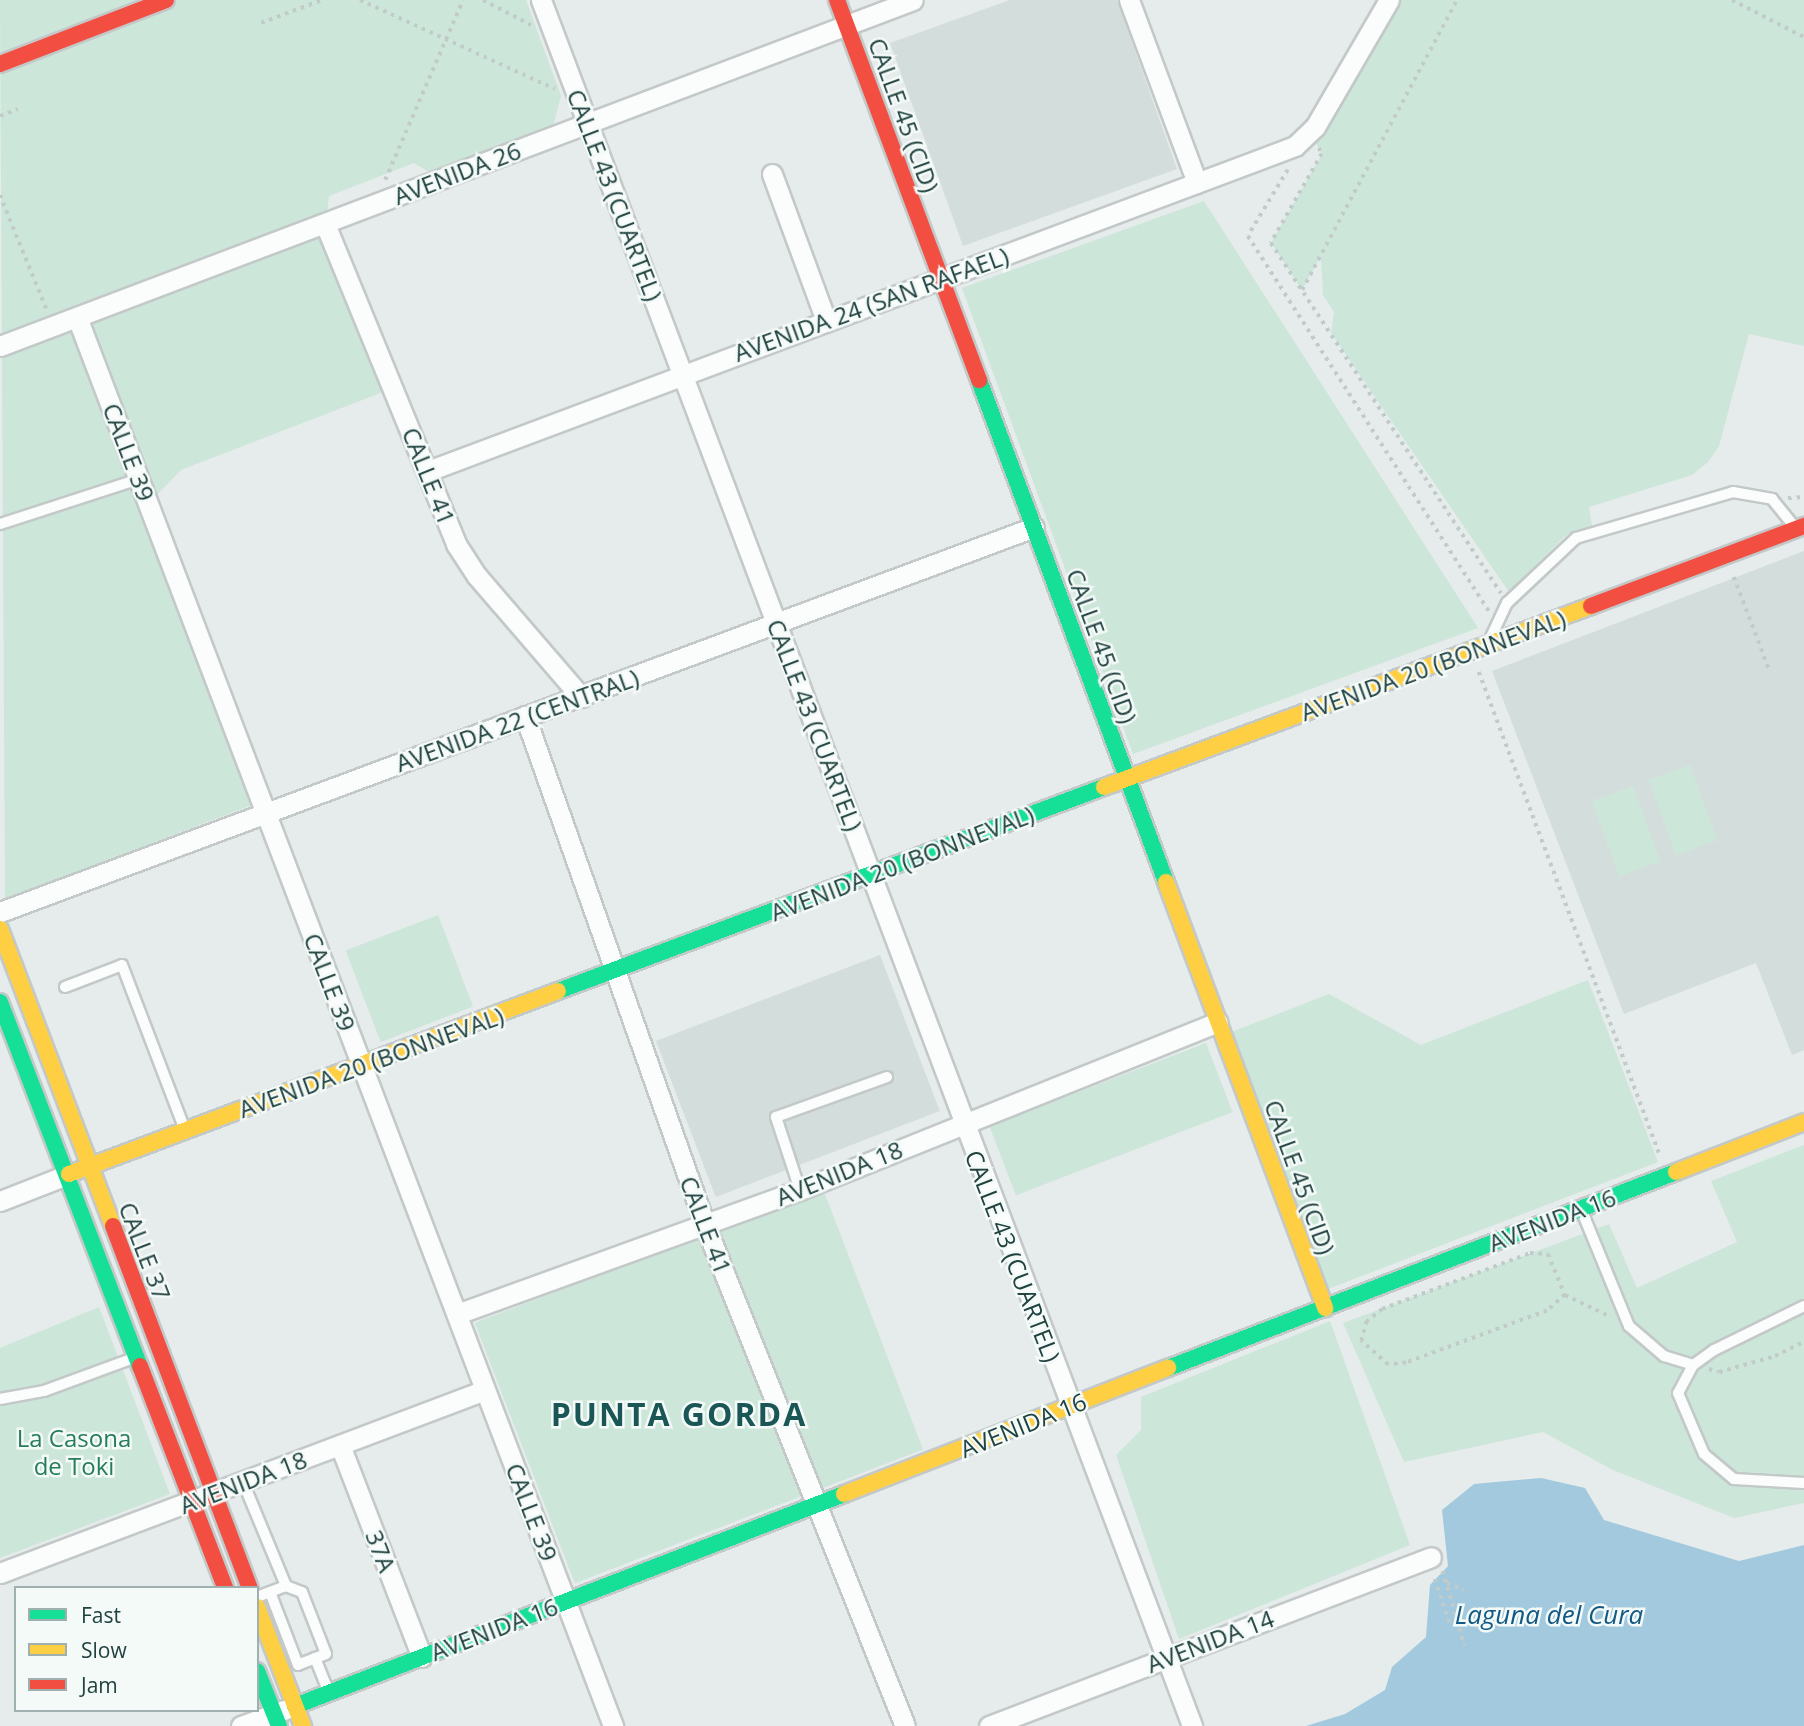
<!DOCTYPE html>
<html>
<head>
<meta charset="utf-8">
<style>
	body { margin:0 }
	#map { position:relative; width:1804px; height:1726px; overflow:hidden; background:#e6ebeb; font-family:"Open Sans",sans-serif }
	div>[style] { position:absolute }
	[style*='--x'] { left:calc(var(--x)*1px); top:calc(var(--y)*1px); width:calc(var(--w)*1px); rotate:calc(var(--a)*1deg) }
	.built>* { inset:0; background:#d3dedc; transform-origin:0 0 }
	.green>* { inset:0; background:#cde6da; transform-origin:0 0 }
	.water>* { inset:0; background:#a2c9de }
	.path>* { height:3.5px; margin-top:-1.75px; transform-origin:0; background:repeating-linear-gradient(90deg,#c1cbca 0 3.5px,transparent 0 8.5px) }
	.roads { filter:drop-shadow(2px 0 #c3c8c8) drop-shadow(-2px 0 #c3c8c8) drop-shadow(0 2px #c3c8c8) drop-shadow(0 -2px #c3c8c8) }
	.lane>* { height:10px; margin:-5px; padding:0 5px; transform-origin:5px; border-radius:5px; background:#fbfcfc }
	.street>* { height:19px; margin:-9.5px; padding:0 9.5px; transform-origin:9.5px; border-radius:9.5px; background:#fbfcfc }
	.fast>* { height:16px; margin:-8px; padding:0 8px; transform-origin:8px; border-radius:8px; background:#16e098 }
	.slow>* { height:16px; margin:-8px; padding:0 8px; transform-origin:8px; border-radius:8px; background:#ffcf43 }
	.jam>* { height:16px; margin:-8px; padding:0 8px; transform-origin:8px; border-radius:8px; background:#f24e42 }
	span { translate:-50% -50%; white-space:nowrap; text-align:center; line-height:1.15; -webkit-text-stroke:5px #f4faf8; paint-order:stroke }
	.street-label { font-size:24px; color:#204240 }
	.park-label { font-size:24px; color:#267d5b }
	.water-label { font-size:26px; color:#135985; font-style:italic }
	.district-label { font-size:32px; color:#1a5655; font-weight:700; letter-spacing:2px }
	.legend { position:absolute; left:14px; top:1586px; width:245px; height:126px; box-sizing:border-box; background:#f4faf8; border:2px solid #9fb0ae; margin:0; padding:9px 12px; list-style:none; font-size:21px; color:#204240 }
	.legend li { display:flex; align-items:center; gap:14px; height:35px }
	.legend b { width:35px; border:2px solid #9fb0ae }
</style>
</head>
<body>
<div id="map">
	<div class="built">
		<i style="clip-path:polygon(1010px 0,1117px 0,1177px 169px,963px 246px,890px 43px)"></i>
		<i style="clip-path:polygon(1804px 551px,1804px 1050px,1792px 1055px,1756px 963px,1624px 1014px,1492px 671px)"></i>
		<i style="left:880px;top:955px;width:167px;height:240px;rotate:69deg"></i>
	</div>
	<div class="green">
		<i style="clip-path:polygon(0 0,526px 0,561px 96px,553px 126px,431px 173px,414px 163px,329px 196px,324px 239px,383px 392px,181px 470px,144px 508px,252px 805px,5px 899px)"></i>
		<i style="clip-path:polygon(1399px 0,1804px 0,1804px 346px,1749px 334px,1719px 446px,1708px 462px,1692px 475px,1589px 507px,1592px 526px,1566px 535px,1509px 592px,1331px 333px,1334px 312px,1323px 295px,1321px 256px,1302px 290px,1271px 243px,1322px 154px,1316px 143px)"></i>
		<i style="clip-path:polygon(1204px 201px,1478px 628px,1133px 754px,962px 288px)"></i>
		<i style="left:1690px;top:765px;width:80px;height:44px;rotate:70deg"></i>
		<i style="left:1633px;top:786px;width:80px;height:44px;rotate:70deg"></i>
		<i style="left:438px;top:915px;width:98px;height:99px;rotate:69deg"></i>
		<i style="clip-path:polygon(1588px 980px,1658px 1162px,1328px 1289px,1229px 1033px,1329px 994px,1421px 1045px)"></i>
		<i style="left:1206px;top:1043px;width:74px;height:232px;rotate:69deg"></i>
		<i style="clip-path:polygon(1804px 1145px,1804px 1503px,1734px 1518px,1613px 1470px,1543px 1432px,1404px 1462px,1343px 1323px,1609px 1224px,1637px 1288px,1737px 1242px,1711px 1181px)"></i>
		<i style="left:823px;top:1189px;width:279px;height:373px;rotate:69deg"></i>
		<i style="clip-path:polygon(99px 1307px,170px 1494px,0 1558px,0 1348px)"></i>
		<i style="clip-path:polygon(1330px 1321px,1410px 1545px,1179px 1639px,1116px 1455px,1141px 1430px,1141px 1397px)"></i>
	</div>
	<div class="water">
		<i style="clip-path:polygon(1541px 1478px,1585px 1488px,1604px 1520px,1739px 1561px,1804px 1545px,1804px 1726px,1306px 1726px,1345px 1714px,1385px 1690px,1392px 1667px,1426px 1637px,1430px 1585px,1448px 1566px,1442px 1510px,1474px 1484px)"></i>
	</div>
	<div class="path">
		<i style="--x:360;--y:0;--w:214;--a:24.5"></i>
		<i style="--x:483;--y:0;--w:54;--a:27.5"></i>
		<i style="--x:1732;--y:0;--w:81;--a:27.2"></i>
		<i style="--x:261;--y:23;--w:65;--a:-20.7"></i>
		<i style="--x:0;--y:116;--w:19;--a:-21"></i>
		<i style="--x:1319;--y:148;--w:7;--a:63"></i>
		<i style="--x:1322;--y:154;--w:103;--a:119.8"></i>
		<i style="--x:1271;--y:243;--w:419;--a:56.7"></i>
		<i style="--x:1288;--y:170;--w:77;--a:121.2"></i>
		<i style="--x:1248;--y:236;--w:447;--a:57.3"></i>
		<i style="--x:385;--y:180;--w:196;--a:-66.6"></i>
		<i style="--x:0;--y:195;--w:124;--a:67.8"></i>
		<i style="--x:1302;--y:290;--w:329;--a:-61.9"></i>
		<i style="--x:1788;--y:498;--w:16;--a:-4"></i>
		<i style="--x:1734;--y:577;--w:102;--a:69.2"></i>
		<i style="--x:1479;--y:672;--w:514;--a:69.48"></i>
		<i style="--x:1530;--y:1253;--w:18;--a:3"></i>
		<i style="--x:1548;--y:1254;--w:44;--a:67.5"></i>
		<i style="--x:1565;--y:1295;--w:24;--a:138"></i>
		<i style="--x:1547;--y:1311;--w:150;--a:159.8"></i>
		<i style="--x:1406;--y:1363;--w:18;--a:174"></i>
		<i style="--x:1388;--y:1365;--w:36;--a:-138"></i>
		<i style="--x:1361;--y:1341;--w:20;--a:-75"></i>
		<i style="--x:1366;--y:1322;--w:21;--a:-39"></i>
		<i style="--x:1382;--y:1309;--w:158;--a:-20.7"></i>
		<i style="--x:1565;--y:1295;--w:51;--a:25.6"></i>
		<i style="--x:1709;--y:1369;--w:10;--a:17"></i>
		<i style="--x:1719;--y:1372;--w:58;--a:-15.9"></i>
		<i style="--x:1775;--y:1356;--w:32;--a:-26"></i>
		<i style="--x:1443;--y:1571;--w:78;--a:73.7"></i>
		<i style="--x:1435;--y:1579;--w:47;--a:71.6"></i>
		<i style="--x:1447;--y:1583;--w:18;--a:22"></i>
	</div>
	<div class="roads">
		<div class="lane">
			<i style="--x:0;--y:524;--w:146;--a:-17.9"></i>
			<i style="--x:1491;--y:637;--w:38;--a:-65"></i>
			<i style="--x:1507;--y:603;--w:95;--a:-43.3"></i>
			<i style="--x:1576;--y:538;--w:164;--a:-16.3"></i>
			<i style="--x:1733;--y:492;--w:40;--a:10"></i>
			<i style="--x:1772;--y:499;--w:35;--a:51"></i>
			<i style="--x:65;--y:987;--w:61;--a:-21.1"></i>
			<i style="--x:122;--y:965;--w:177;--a:69.1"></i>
			<i style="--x:800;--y:1190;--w:77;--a:-108.2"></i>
			<i style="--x:776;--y:1117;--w:118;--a:-19.8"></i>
			<i style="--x:1581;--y:1209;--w:126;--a:67.7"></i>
			<i style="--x:1629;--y:1326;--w:46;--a:40.6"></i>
			<i style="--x:1664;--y:1356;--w:30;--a:17"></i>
			<i style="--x:1804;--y:1306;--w:100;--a:153.9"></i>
			<i style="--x:1714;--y:1350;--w:26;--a:144"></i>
			<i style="--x:1693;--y:1365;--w:32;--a:118"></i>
			<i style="--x:1678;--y:1393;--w:66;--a:66.9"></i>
			<i style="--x:1704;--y:1454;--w:39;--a:40"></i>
			<i style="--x:1734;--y:1479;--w:70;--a:3.3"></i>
			<i style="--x:0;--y:1399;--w:45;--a:-10.3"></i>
			<i style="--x:44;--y:1391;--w:93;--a:-20.2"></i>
			<i style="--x:243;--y:1482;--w:113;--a:67.5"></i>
			<i style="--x:257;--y:1597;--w:31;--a:-21"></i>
			<i style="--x:286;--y:1586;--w:17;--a:21"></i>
			<i style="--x:302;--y:1592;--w:66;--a:68.8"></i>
			<i style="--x:326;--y:1654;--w:30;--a:159"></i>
			<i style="--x:298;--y:1665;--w:78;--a:-111"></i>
			<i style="--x:315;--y:1658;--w:37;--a:68"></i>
		</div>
		<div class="street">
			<i style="--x:541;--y:0;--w:1845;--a:69.33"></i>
			<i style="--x:1129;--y:0;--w:195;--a:69.6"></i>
			<i style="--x:772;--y:174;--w:157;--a:69.8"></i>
			<i style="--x:325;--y:224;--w:346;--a:67.7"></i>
			<i style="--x:456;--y:544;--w:38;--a:57"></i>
			<i style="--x:477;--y:576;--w:160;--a:49.3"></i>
			<i style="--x:77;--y:317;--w:1508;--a:69.17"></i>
			<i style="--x:0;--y:346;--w:976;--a:-20.76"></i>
			<i style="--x:428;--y:471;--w:926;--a:-20.55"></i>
			<i style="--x:1295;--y:146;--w:28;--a:-44"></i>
			<i style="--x:1315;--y:127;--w:147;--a:-59.8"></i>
			<i style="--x:525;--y:716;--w:540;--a:70.52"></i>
			<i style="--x:705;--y:1225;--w:539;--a:68.24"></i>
			<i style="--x:0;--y:912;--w:1103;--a:-20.42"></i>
			<i style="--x:0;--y:1201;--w:69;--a:-21.3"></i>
			<i style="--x:457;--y:1314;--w:365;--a:-19.9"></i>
			<i style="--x:800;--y:1190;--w:450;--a:-21.9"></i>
			<i style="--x:340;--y:1445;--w:227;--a:68.9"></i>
			<i style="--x:0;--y:1573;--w:518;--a:-20.67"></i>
			<i style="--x:241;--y:1726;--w:46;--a:-20.4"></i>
			<i style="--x:989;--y:1726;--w:473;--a:-20.9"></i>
		</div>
		<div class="fast">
			<i style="--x:979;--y:380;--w:536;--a:69.57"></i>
			<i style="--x:558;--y:991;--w:583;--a:-20.49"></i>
			<i style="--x:0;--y:1002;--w:390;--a:69"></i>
			<i style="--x:1168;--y:1368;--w:544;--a:-21.1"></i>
			<i style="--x:257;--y:1671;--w:59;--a:68.2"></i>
			<i style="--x:295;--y:1706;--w:589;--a:-21.11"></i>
		</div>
		<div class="slow">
			<i style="--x:1104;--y:787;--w:520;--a:-20.39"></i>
			<i style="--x:1166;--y:882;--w:455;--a:69.5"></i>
			<i style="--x:0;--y:929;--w:318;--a:69.2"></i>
			<i style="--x:1676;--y:1172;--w:137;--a:-21.3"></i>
			<i style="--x:69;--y:1174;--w:522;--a:-20.52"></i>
			<i style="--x:844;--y:1494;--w:348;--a:-21.3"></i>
			<i style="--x:257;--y:1607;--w:128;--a:68.9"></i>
		</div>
		<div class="jam">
			<i style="--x:837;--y:0;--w:406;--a:69.5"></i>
			<i style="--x:0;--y:64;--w:178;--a:-21.1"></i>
			<i style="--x:1591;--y:606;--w:228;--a:-20.6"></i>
			<i style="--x:113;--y:1226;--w:387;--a:69.3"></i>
			<i style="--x:140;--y:1366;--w:238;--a:69"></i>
		</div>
	</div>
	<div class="street-label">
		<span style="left:904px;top:115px;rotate:70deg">CALLE 45 (CID)</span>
		<span style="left:457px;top:173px;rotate:-21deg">AVENIDA 26</span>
		<span style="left:615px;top:195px;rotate:69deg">CALLE 43 (CUARTEL)</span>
		<span style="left:871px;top:304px;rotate:-20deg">AVENIDA 24 (SAN RAFAEL)</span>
		<span style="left:129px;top:452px;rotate:69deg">CALLE 39</span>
		<span style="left:429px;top:476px;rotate:68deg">CALLE 41</span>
		<span style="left:1102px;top:646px;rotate:70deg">CALLE 45 (CID)</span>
		<span style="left:1433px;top:665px;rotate:-20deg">AVENIDA 20 (BONNEVAL)</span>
		<span style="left:517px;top:720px;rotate:-20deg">AVENIDA 22 (CENTRAL)</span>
		<span style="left:815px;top:725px;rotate:69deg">CALLE 43 (CUARTEL)</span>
		<span style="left:902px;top:863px;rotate:-21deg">AVENIDA 20 (BONNEVAL)</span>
		<span style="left:330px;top:982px;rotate:69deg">CALLE 39</span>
		<span style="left:371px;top:1062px;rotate:-20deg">AVENIDA 20 (BONNEVAL)</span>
		<span style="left:839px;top:1173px;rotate:-22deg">AVENIDA 18</span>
		<span style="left:1300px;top:1177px;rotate:70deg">CALLE 45 (CID)</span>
		<span style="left:1552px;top:1220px;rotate:-21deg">AVENIDA 16</span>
		<span style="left:706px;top:1225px;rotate:69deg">CALLE 41</span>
		<span style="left:145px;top:1251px;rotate:69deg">CALLE 37</span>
		<span style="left:1013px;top:1256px;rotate:69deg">CALLE 43 (CUARTEL)</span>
		<span style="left:1023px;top:1425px;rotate:-22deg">AVENIDA 16</span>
		<span style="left:243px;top:1482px;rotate:-21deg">AVENIDA 18</span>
		<span style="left:532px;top:1512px;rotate:69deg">CALLE 39</span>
		<span style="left:381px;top:1551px;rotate:69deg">37A</span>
		<span style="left:494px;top:1629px;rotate:-21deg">AVENIDA 16</span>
		<span style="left:1210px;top:1641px;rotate:-21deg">AVENIDA 14</span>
	</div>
	<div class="park-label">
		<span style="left:74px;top:1452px">La Casona<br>de Toki</span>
	</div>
	<div class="water-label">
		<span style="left:1549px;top:1615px">Laguna del Cura</span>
	</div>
	<div class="district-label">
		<span style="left:679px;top:1414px">PUNTA GORDA</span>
	</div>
	<ul class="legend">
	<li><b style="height:9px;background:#16e098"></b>Fast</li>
	<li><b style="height:9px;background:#ffcf43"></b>Slow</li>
	<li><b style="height:9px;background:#f24e42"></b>Jam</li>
	</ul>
</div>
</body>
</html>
